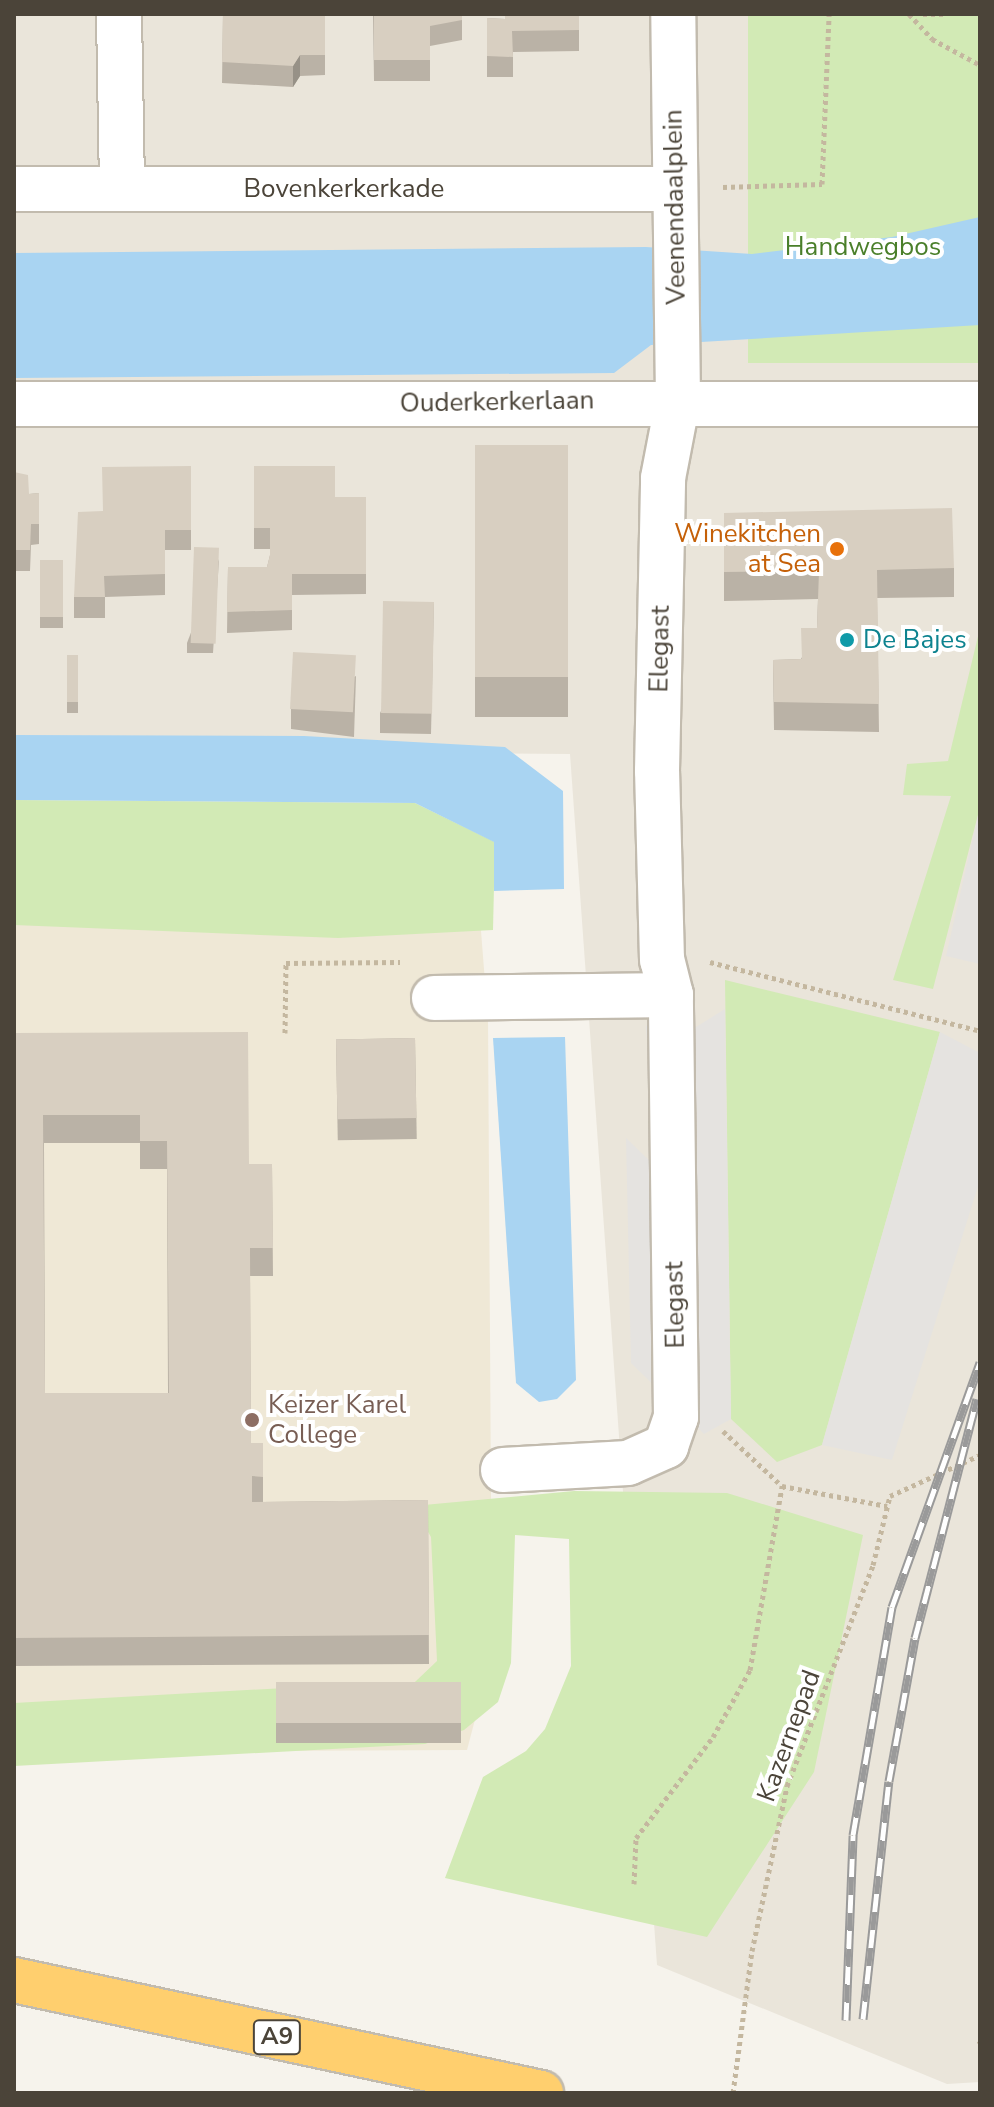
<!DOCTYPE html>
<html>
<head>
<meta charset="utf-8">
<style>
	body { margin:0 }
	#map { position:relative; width:994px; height:2107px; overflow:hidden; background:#f6f3ec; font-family:"Nunito Sans",sans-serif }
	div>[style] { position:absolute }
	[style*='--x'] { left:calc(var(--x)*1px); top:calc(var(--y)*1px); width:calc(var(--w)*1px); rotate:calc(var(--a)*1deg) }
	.residential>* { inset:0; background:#eae5da }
	.education>* { inset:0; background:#efe8d6 }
	.green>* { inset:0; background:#d2eab5; transform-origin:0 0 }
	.parking>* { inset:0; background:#e5e3e0 }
	.water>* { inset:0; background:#a9d4f2 }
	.path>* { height:5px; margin-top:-2.5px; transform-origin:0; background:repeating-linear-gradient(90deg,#c4b79f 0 4px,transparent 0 8px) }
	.roads { filter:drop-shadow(2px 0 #c2bbae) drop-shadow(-2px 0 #c2bbae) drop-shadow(0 2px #c2bbae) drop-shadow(0 -2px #c2bbae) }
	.minor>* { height:44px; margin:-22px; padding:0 22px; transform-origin:22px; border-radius:22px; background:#fff }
	.highway>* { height:44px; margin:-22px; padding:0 22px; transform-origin:22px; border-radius:22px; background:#ffcf6e }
	.rail>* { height:9px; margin-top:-4.5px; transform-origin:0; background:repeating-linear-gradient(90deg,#fff 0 18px,#9a9a9a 0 36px); box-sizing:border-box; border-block:2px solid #9a9a9a }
	.wall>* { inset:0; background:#bab2a6; transform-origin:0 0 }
	.shaded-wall>* { inset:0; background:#979187 }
	.building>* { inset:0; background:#d8cfc1; transform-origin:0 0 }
	.dots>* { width:22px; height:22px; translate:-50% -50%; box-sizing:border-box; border:4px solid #fff; border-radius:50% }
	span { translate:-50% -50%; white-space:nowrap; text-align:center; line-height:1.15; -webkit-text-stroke:8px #fff; paint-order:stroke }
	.shield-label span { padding:2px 6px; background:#fff; border:2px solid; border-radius:6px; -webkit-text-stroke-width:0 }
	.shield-label { font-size:24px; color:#4b4439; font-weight:700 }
	.street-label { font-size:26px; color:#4b4439 }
	.park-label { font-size:26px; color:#4a7f2a }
	.food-label { font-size:26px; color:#c56008 }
	.right { translate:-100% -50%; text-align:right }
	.culture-label { font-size:26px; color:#0d838f }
	.left { translate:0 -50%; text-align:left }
	.education-label { font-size:26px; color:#785e54 }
	.frame { position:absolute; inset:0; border:16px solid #4b4439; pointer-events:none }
</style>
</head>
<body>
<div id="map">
	<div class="residential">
		<i style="clip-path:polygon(14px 14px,980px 14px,980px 2082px,947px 2084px,657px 1965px,570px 754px,14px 750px)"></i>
	</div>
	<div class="education">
		<i style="clip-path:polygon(14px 820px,476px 867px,488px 1020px,492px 1655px,467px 1750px,14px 1752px)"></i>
	</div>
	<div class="green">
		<i style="left:748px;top:14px;width:232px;height:349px"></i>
		<i style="clip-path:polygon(980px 628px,980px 807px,933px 989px,893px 980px,951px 796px,903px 795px,907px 764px,948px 761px)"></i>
		<i style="clip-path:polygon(14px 800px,415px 803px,495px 842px,493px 930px,338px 938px,14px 925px)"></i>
		<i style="clip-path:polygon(725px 980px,940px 1032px,822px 1445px,777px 1462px,731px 1419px)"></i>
		<i style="clip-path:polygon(574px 1491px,727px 1493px,863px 1535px,814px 1772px,707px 1937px,445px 1878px,483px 1777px,526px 1751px,545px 1729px,571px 1666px,569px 1539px,515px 1535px,511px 1663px,498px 1702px,464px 1730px,425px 1744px,14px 1766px,14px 1703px,339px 1685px,395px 1701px,437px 1661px,431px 1537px,413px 1506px)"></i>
	</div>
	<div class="parking">
		<i style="clip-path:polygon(980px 807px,980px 964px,946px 956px)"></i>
		<i style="clip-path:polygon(725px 1009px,731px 1419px,704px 1434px,631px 1363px,626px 1138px,655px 1166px,646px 1026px,688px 1032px)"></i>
		<i style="clip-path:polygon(940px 1032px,980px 1053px,980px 1180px,892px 1460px,822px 1445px)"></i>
	</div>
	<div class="water">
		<i style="clip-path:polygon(980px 217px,980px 325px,651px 345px,614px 373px,14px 378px,14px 253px,646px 247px,752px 254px,892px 237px)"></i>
		<i style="clip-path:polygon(14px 735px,304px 736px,505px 747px,563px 791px,564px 889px,494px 891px,494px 842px,415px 803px,14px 800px)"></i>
		<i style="clip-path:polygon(565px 1037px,576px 1380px,557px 1399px,539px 1402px,516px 1383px,493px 1038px)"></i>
	</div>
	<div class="path">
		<i style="--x:909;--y:14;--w:34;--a:47"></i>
		<i style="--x:932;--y:39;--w:55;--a:28.4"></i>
		<i style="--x:923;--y:14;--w:21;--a:0"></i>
		<i style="--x:723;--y:187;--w:99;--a:-1.7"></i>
		<i style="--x:822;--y:184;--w:170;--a:-87.6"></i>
		<i style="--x:710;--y:962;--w:279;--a:14.3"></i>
		<i style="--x:285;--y:1033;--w:70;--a:-89.2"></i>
		<i style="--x:286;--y:963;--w:114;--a:-0.5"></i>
		<i style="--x:723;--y:1431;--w:81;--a:43"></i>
		<i style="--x:782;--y:1486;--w:107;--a:10.8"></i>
		<i style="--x:634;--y:1884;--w:46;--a:-87.5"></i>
		<i style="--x:636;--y:1838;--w:127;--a:-52.7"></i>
		<i style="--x:713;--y:1737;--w:77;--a:-61.1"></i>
		<i style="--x:750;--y:1670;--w:187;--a:-80.1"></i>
		<i style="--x:978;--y:2044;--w:2;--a:-27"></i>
		<i style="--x:733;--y:2093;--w:143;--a:-82.4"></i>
		<i style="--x:752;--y:1951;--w:169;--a:-78"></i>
		<i style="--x:787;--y:1786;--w:237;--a:-68.7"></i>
		<i style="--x:873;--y:1565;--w:71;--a:-76.2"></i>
		<i style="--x:890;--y:1496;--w:99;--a:-24.5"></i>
	</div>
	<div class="roads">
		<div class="minor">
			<i style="--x:119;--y:14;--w:175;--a:89"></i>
			<i style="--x:14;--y:189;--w:660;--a:0"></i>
			<i style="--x:14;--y:404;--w:966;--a:0"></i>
			<i style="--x:434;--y:998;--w:237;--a:-0.7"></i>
			<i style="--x:503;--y:1470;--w:125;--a:-3.2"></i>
			<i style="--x:628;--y:1463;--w:42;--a:-24.1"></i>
			<i style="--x:666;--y:1446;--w:31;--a:-71"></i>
			<i style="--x:676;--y:1417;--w:422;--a:-90.7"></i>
			<i style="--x:671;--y:995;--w:36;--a:-104"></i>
			<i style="--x:662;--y:960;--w:189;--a:-91.5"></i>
			<i style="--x:657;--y:771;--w:293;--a:-88.8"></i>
			<i style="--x:663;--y:478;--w:79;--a:-79.1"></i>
			<i style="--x:678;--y:400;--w:386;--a:-90.7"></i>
		</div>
		<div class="highway">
			<i style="--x:14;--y:1980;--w:539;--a:12.1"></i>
		</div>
	</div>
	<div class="rail">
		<i style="--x:863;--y:2019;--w:239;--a:-83.8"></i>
		<i style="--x:889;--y:1781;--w:145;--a:-79.7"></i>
		<i style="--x:915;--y:1638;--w:247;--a:-75.5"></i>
		<i style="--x:846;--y:2020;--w:185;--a:-87.8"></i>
		<i style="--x:853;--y:1835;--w:231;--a:-80.3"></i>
		<i style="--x:892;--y:1607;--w:260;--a:-70.2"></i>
	</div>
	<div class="wall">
		<i style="clip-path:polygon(223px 14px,273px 16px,325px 14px,325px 75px,300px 76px,293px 87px,222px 83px)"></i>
		<i style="clip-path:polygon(373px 14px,462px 14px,462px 40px,430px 46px,430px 81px,374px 81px)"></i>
		<i style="clip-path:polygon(579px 14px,579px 51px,513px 52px,513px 77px,487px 77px,487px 18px,505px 19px)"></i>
		<i style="left:475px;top:445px;width:93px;height:272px"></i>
		<i style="clip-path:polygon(191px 466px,191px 550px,165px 550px,165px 595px,105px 597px,105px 618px,74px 618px,74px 597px,103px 511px)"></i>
		<i style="clip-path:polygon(254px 466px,335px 497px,366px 497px,366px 594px,292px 595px,292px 630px,227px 633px,228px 567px,267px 567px,270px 555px,270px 549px,254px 549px)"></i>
		<i style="clip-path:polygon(14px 472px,29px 494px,39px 493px,39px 544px,31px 545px,30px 571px,14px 571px)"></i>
		<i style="clip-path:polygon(724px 513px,954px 568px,954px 597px,877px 598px,879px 732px,774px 730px,773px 660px,801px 659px,817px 628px,818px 599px,724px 601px)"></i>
		<i style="clip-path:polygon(219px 559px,213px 653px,187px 653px,187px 643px)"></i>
		<i style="left:40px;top:560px;width:23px;height:68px"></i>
		<i style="clip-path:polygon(434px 602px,431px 734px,380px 733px,380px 713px)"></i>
		<i style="left:78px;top:655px;width:58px;height:11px;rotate:90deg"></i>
		<i style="clip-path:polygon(356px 676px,354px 737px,291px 729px,291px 709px)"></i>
		<i style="clip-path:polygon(evenodd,14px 1033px,249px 1164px,272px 1164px,273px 1276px,250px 1276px,251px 1443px,263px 1443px,263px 1502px,428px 1500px,429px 1664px,14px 1666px,14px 1033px,44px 1143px,140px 1143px,140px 1169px,167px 1169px,168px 1393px,45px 1393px,44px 1143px)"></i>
		<i style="left:415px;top:1038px;width:101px;height:79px;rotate:89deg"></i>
		<i style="left:461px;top:1682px;width:61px;height:185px;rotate:90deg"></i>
	</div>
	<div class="shaded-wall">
		<i style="clip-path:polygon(300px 55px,300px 76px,293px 87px,293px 66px)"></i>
	</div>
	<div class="building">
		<i style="clip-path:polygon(223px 14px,273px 14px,273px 16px,325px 14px,325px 55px,300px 55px,293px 66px,222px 62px)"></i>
		<i style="clip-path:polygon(374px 14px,462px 14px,462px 20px,430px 26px,430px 60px,374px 60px)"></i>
		<i style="clip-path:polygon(505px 14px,579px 14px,579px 30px,512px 31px,513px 57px,487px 56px,487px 18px,505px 19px)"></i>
		<i style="left:475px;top:445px;width:93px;height:232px"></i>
		<i style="clip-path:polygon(191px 466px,191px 530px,165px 530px,165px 574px,104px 576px,105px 597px,74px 597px,78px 512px,103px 511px,102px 467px)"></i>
		<i style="clip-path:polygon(254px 466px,335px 466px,335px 497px,366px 497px,366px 574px,292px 574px,292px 610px,227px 612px,228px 567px,267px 567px,270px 555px,270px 528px,254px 528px)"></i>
		<i style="clip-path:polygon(14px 472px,28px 475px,29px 494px,39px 493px,39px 524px,31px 524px,30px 550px,14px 550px)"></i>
		<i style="clip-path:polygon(952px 508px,954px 568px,877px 570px,879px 704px,774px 702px,773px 660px,802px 659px,801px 628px,817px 628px,819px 571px,724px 572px,724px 513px)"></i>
		<i style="left:194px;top:547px;width:25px;height:96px;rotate:2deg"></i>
		<i style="left:40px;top:560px;width:23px;height:57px"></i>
		<i style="left:383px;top:601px;width:51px;height:112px;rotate:1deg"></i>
		<i style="left:293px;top:652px;width:63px;height:57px;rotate:3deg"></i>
		<i style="left:78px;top:655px;width:47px;height:11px;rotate:90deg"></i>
		<i style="clip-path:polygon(evenodd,248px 1032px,249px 1164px,272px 1164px,273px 1248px,250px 1248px,251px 1443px,263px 1443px,263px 1477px,252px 1476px,252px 1502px,428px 1500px,429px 1635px,14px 1638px,14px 1033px,248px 1032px,43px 1115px,140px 1115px,140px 1141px,167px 1141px,169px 1393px,45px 1393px,43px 1115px)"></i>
		<i style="left:415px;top:1038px;width:80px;height:79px;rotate:89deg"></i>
		<i style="left:461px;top:1682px;width:41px;height:185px;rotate:90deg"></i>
	</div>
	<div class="dots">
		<i style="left:837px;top:549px;background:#e8710a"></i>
		<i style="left:847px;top:640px;background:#0f9aa8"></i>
		<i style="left:252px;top:1420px;background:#8d6e63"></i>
	</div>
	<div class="shield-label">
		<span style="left:277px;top:2037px">A9</span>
	</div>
	<div class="street-label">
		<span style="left:344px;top:189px">Bovenkerkerkade</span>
		<span style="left:675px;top:207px;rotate:-91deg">Veenendaalplein</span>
		<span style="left:497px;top:402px;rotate:-1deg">Ouderkerkerlaan</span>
		<span style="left:660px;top:649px;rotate:-89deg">Elegast</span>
		<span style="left:675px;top:1305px;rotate:-91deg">Elegast</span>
		<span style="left:789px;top:1736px;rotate:-70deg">Kazernepad</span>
	</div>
	<div class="park-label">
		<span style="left:863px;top:247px">Handwegbos</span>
	</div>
	<div class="food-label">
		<span class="right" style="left:821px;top:549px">Winekitchen<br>at Sea</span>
	</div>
	<div class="culture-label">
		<span class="left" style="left:863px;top:640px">De Bajes</span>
	</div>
	<div class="education-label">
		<span class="left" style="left:268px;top:1420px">Keizer Karel<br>College</span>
	</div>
	<div class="frame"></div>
</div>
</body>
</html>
